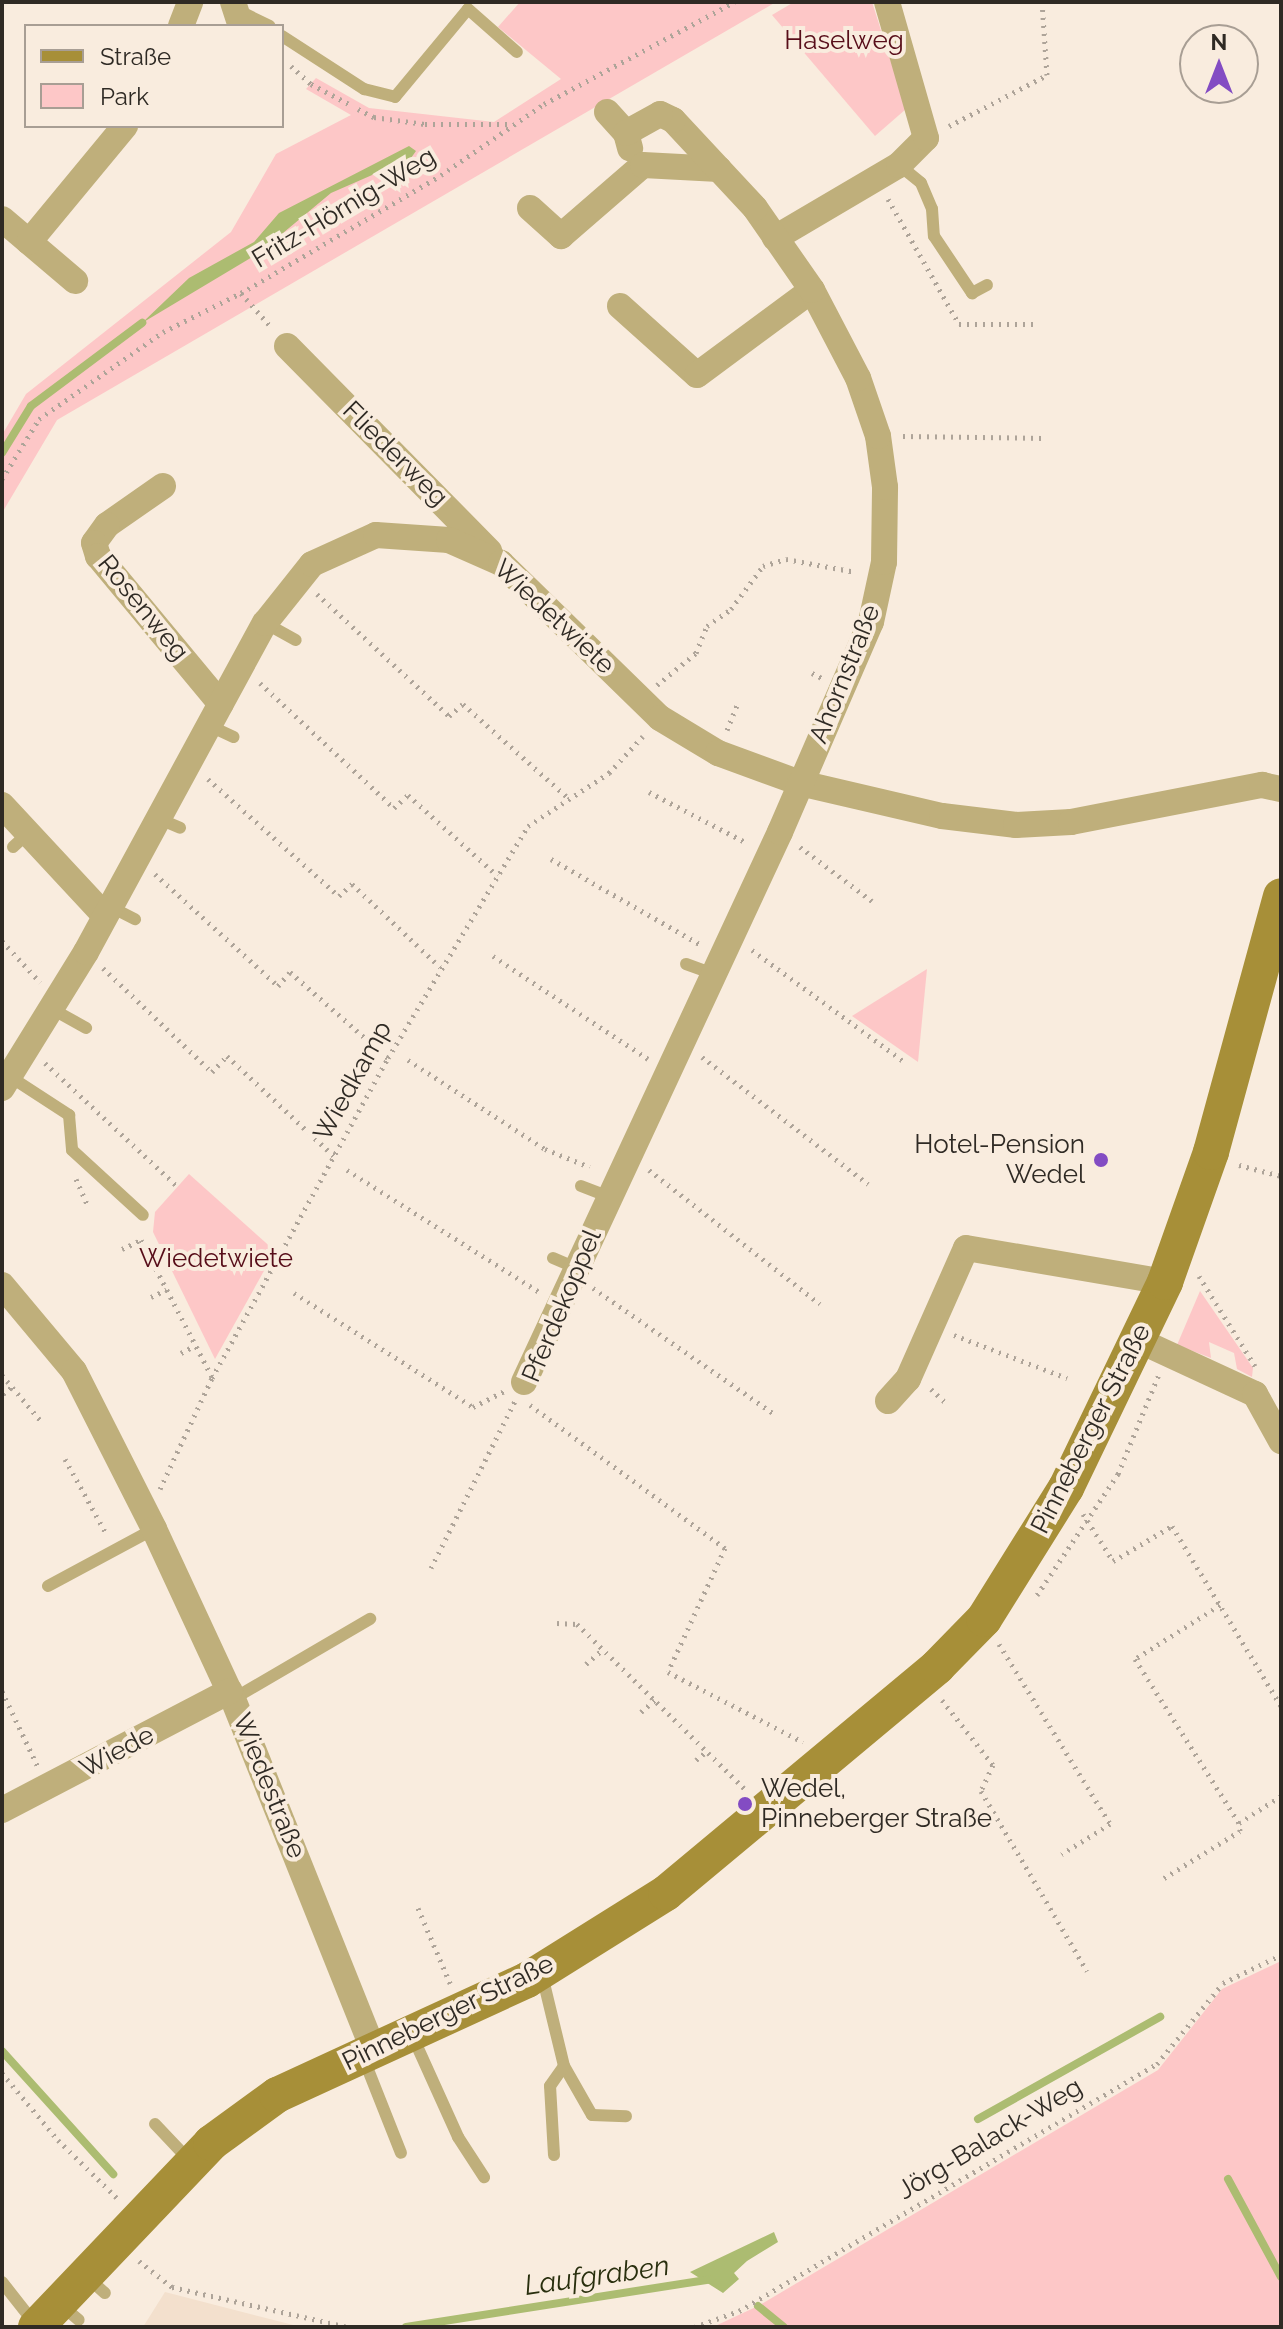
<!DOCTYPE html>
<html>
<head>
<meta charset="utf-8">
<style>
	body { margin:0 }
	#map { position:relative; width:1283px; height:2329px; overflow:hidden; background:#f9ecde; font-family:Raleway,sans-serif }
	div>[style] { position:absolute }
	[style*='--x'] { left:calc(var(--x)*1px); top:calc(var(--y)*1px); width:calc(var(--w)*1px); rotate:calc(var(--a)*1deg) }
	.built>* { inset:0; background:#f3e0cd }
	.green>* { inset:0; background:#fdc7c7 }
	.water>* { inset:0; background:#acbc71 }
	.stream>* { height:8px; margin:-4px; padding:0 4px; transform-origin:4px; border-radius:4px; background:#acbc71 }
	.path>* { height:5px; margin-top:-2.5px; transform-origin:0; background:repeating-linear-gradient(90deg,#aea499 0 2px,transparent 0 8px) }
	.service>* { height:12px; margin:-6px; padding:0 6px; transform-origin:6px; border-radius:6px; background:#bfaf7b }
	.minor>* { height:26px; margin:-13px; padding:0 13px; transform-origin:13px; border-radius:13px; background:#bfaf7b }
	.secondary>* { height:36px; margin:-18px; padding:0 18px; transform-origin:18px; border-radius:18px; background:#a78f38 }
	.dots>* { width:22px; height:22px; translate:-50% -50%; box-sizing:border-box; border:4px solid #f9ecde; border-radius:50% }
	span { translate:-50% -50%; white-space:nowrap; text-align:center; line-height:1.15; -webkit-text-stroke:8px #f9ecde; paint-order:stroke }
	.park-label { font-size:26px; color:#570d19 }
	.street-label { font-size:26px; color:#2f2a24 }
	.poi-label { font-size:26px; color:#2f2a24 }
	.right { translate:-100% -50%; text-align:right }
	.left { translate:0 -50%; text-align:left }
	.water-label { font-size:28px; color:#292f0e; font-style:italic }
	.frame { position:absolute; inset:0; border:4px solid #2f2a24; pointer-events:none }
	.legend { position:absolute; left:24px; top:24px; width:260px; height:104px; box-sizing:border-box; background:#f9ecde; border:2px solid #a89e94; margin:0; padding:10px 14px; list-style:none; font-size:24px; color:#2f2a24 }
	.legend li { display:flex; align-items:center; gap:16px; height:40px }
	.legend b { width:40px; border:2px solid #a89e94 }
	.north { position:absolute; left:1179px; top:24px; width:80px; height:80px; box-sizing:border-box; background:#f9ecde; border:2px solid #a89e94; border-radius:50%; rotate:0deg; font-size:22px; font-weight:700; line-height:32px; text-align:center; color:#2f2a24 }
	.north::after { content:''; display:block; margin:auto; width:28px; height:36px; background:#834cc3; clip-path:polygon(50% 0,100% 100%,50% 72%,0 100%) }
</style>
</head>
<body>
<div id="map">
	<div class="built">
		<i style="clip-path:polygon(165px 2292px,301px 2327px,143px 2327px)"></i>
	</div>
	<div class="green">
		<i style="clip-path:polygon(520px 2px,776px 2px,57px 420px,2px 513px,2px 435px,26px 394px,231px 232px,276px 154px,351px 115px,306px 89px,316px 78px,369px 108px,494px 122px,561px 79px,498px 27px)"></i>
		<i style="clip-path:polygon(794px 2px,872px 2px,906px 109px,875px 136px,772px 15px)"></i>
		<i style="clip-path:polygon(927px 969px,918px 1062px,852px 1016px)"></i>
		<i style="clip-path:polygon(189px 1174px,275px 1251px,215px 1359px,153px 1232px,155px 1212px)"></i>
		<i style="clip-path:polygon(1200px 1291px,1253px 1368px,1252px 1377px,1237px 1369px,1234px 1353px,1209px 1342px,1211px 1358px,1177px 1345px)"></i>
		<i style="clip-path:polygon(1281px 1961px,1281px 2327px,713px 2327px,758px 2306px,1158px 2070px,1222px 1989px)"></i>
	</div>
	<div class="water">
		<i style="clip-path:polygon(409px 146px,416px 151px,411px 158px,331px 193px,259px 253px,142px 323px,189px 278px,254px 242px,279px 213px)"></i>
		<i style="clip-path:polygon(774px 2232px,778px 2242px,747px 2261px,734px 2273px,739px 2279px,723px 2293px,690px 2272px)"></i>
	</div>
	<div class="stream">
		<i style="--x:2;--y:453;--w:55;--a:-58.3"></i>
		<i style="--x:31;--y:406;--w:139;--a:-36.8"></i>
		<i style="--x:2;--y:2051;--w:166;--a:47.9"></i>
		<i style="--x:978;--y:2119;--w:209;--a:-29.3"></i>
		<i style="--x:1228;--y:2179;--w:111;--a:61.6"></i>
		<i style="--x:758;--y:2306;--w:33;--a:39"></i>
		<i style="--x:406;--y:2327;--w:309;--a:-8.9"></i>
	</div>
	<div class="path">
		<i style="--x:291;--y:66;--w:27;--a:42"></i>
		<i style="--x:311;--y:84;--w:43;--a:27.8"></i>
		<i style="--x:358;--y:109;--w:18;--a:27"></i>
		<i style="--x:374;--y:117;--w:51;--a:7.8"></i>
		<i style="--x:425;--y:124;--w:85;--a:0"></i>
		<i style="--x:949;--y:126;--w:110;--a:-27.5"></i>
		<i style="--x:1047;--y:75;--w:73;--a:-93.9"></i>
		<i style="--x:888;--y:199;--w:144;--a:60.4"></i>
		<i style="--x:959;--y:324;--w:75;--a:0"></i>
		<i style="--x:241;--y:293;--w:47;--a:48.5"></i>
		<i style="--x:903;--y:436;--w:139;--a:0.8"></i>
		<i style="--x:2;--y:479;--w:70;--a:-58.3"></i>
		<i style="--x:39;--y:419;--w:151;--a:-35.1"></i>
		<i style="--x:163;--y:332;--w:87;--a:-26.6"></i>
		<i style="--x:241;--y:293;--w:232;--a:-30.5"></i>
		<i style="--x:441;--y:175;--w:125;--a:-34.6"></i>
		<i style="--x:544;--y:104;--w:216;--a:-28.2"></i>
		<i style="--x:317;--y:594;--w:180;--a:42.7"></i>
		<i style="--x:449;--y:716;--w:18;--a:-41"></i>
		<i style="--x:463;--y:704;--w:141;--a:41.8"></i>
		<i style="--x:812;--y:673;--w:11;--a:27"></i>
		<i style="--x:260;--y:683;--w:183;--a:43"></i>
		<i style="--x:394;--y:808;--w:19;--a:-43"></i>
		<i style="--x:408;--y:795;--w:120;--a:42"></i>
		<i style="--x:657;--y:685;--w:50;--a:-39.4"></i>
		<i style="--x:696;--y:653;--w:29;--a:-68"></i>
		<i style="--x:707;--y:626;--w:29;--a:-35"></i>
		<i style="--x:731;--y:609;--w:54;--a:-53.3"></i>
		<i style="--x:763;--y:566;--w:24;--a:-17"></i>
		<i style="--x:786;--y:559;--w:71;--a:10.5"></i>
		<i style="--x:727;--y:730;--w:29;--a:-68"></i>
		<i style="--x:208;--y:779;--w:176;--a:41.8"></i>
		<i style="--x:339;--y:896;--w:18;--a:-43"></i>
		<i style="--x:352;--y:884;--w:121;--a:43.3"></i>
		<i style="--x:649;--y:792;--w:110;--a:27.5"></i>
		<i style="--x:800;--y:847;--w:90;--a:36.9"></i>
		<i style="--x:551;--y:859;--w:175;--a:29.8"></i>
		<i style="--x:155;--y:874;--w:166;--a:42.3"></i>
		<i style="--x:278;--y:986;--w:18;--a:-49"></i>
		<i style="--x:290;--y:972;--w:130;--a:41.3"></i>
		<i style="--x:2;--y:941;--w:56;--a:47.2"></i>
		<i style="--x:752;--y:950;--w:191;--a:36.3"></i>
		<i style="--x:493;--y:956;--w:186;--a:33.6"></i>
		<i style="--x:103;--y:968;--w:151;--a:43.7"></i>
		<i style="--x:212;--y:1072;--w:22;--a:-47"></i>
		<i style="--x:227;--y:1056;--w:148;--a:43.1"></i>
		<i style="--x:702;--y:1057;--w:209;--a:37.4"></i>
		<i style="--x:408;--y:1060;--w:163;--a:33"></i>
		<i style="--x:545;--y:1149;--w:48;--a:21.8"></i>
		<i style="--x:45;--y:1063;--w:180;--a:43"></i>
		<i style="--x:1239;--y:1165;--w:43;--a:14.7"></i>
		<i style="--x:347;--y:1170;--w:227;--a:32.4"></i>
		<i style="--x:649;--y:1170;--w:217;--a:38.1"></i>
		<i style="--x:76;--y:1179;--w:27;--a:66"></i>
		<i style="--x:122;--y:1249;--w:21;--a:-25"></i>
		<i style="--x:141;--y:1240;--w:154;--a:62.6"></i>
		<i style="--x:1199;--y:1276;--w:106;--a:58.1"></i>
		<i style="--x:593;--y:1288;--w:219;--a:34.8"></i>
		<i style="--x:294;--y:1293;--w:212;--a:32.5"></i>
		<i style="--x:473;--y:1407;--w:36;--a:-27"></i>
		<i style="--x:151;--y:1297;--w:17;--a:-25"></i>
		<i style="--x:954;--y:1335;--w:121;--a:20.8"></i>
		<i style="--x:181;--y:1353;--w:15;--a:-28"></i>
		<i style="--x:2;--y:1375;--w:60;--a:49.7"></i>
		<i style="--x:931;--y:1389;--w:19;--a:43"></i>
		<i style="--x:3;--y:1394;--w:11;--a:-38"></i>
		<i style="--x:530;--y:1405;--w:242;--a:36.3"></i>
		<i style="--x:725;--y:1548;--w:136;--a:114.7"></i>
		<i style="--x:668;--y:1672;--w:152;--a:27.4"></i>
		<i style="--x:65;--y:1459;--w:87;--a:61.1"></i>
		<i style="--x:160;--y:1489;--w:123;--a:-64.9"></i>
		<i style="--x:212;--y:1378;--w:365;--a:-61.2"></i>
		<i style="--x:388;--y:1058;--w:271;--a:-58.9"></i>
		<i style="--x:528;--y:826;--w:97;--a:-33.2"></i>
		<i style="--x:609;--y:773;--w:50;--a:-47.4"></i>
		<i style="--x:1083;--y:1514;--w:56;--a:57.4"></i>
		<i style="--x:1113;--y:1561;--w:69;--a:-30.7"></i>
		<i style="--x:1172;--y:1526;--w:210;--a:58.8"></i>
		<i style="--x:431;--y:1568;--w:187;--a:-63.3"></i>
		<i style="--x:1037;--y:1595;--w:146;--a:-56.2"></i>
		<i style="--x:1118;--y:1474;--w:108;--a:-67.7"></i>
		<i style="--x:1220;--y:1605;--w:101;--a:147.6"></i>
		<i style="--x:1135;--y:1659;--w:194;--a:57.6"></i>
		<i style="--x:557;--y:1623;--w:20;--a:3"></i>
		<i style="--x:577;--y:1624;--w:235;--a:44.5"></i>
		<i style="--x:999;--y:1644;--w:211;--a:58.3"></i>
		<i style="--x:1110;--y:1824;--w:57;--a:148"></i>
		<i style="--x:586;--y:1664;--w:23;--a:-41"></i>
		<i style="--x:2;--y:1691;--w:84;--a:64.7"></i>
		<i style="--x:942;--y:1700;--w:83;--a:51.9"></i>
		<i style="--x:993;--y:1765;--w:29;--a:115"></i>
		<i style="--x:981;--y:1791;--w:209;--a:59.5"></i>
		<i style="--x:641;--y:1712;--w:18;--a:-41"></i>
		<i style="--x:696;--y:1760;--w:14;--a:-39"></i>
		<i style="--x:1164;--y:1878;--w:89;--a:-31.7"></i>
		<i style="--x:1240;--y:1831;--w:8;--a:-97"></i>
		<i style="--x:1239;--y:1823;--w:50;--a:-32.7"></i>
		<i style="--x:418;--y:1908;--w:82;--a:66.9"></i>
		<i style="--x:2;--y:2073;--w:87;--a:50.1"></i>
		<i style="--x:58;--y:2140;--w:86;--a:44.5"></i>
		<i style="--x:139;--y:2261;--w:42;--a:38.2"></i>
		<i style="--x:172;--y:2287;--w:180;--a:12.8"></i>
		<i style="--x:694;--y:2327;--w:48;--a:-19.6"></i>
		<i style="--x:739;--y:2311;--w:486;--a:-30.6"></i>
		<i style="--x:1157;--y:2064;--w:104;--a:-50.8"></i>
		<i style="--x:1223;--y:1983;--w:64;--a:-25.8"></i>
	</div>
	<div class="service">
		<i style="--x:239;--y:11;--w:34;--a:26"></i>
		<i style="--x:282;--y:36;--w:98;--a:32.9"></i>
		<i style="--x:364;--y:89;--w:32;--a:14"></i>
		<i style="--x:395;--y:97;--w:114;--a:-50.3"></i>
		<i style="--x:468;--y:9;--w:65;--a:41.3"></i>
		<i style="--x:899;--y:165;--w:28;--a:39"></i>
		<i style="--x:921;--y:183;--w:28;--a:67"></i>
		<i style="--x:932;--y:209;--w:27;--a:86"></i>
		<i style="--x:934;--y:236;--w:69;--a:56.3"></i>
		<i style="--x:972;--y:293;--w:17;--a:-28"></i>
		<i style="--x:265;--y:623;--w:35;--a:29"></i>
		<i style="--x:210;--y:726;--w:26;--a:25"></i>
		<i style="--x:157;--y:818;--w:25;--a:23"></i>
		<i style="--x:13;--y:847;--w:19;--a:-43"></i>
		<i style="--x:111;--y:907;--w:27;--a:27"></i>
		<i style="--x:686;--y:964;--w:29;--a:20"></i>
		<i style="--x:52;--y:1009;--w:39;--a:29"></i>
		<i style="--x:9;--y:1076;--w:72;--a:33"></i>
		<i style="--x:69;--y:1115;--w:35;--a:85"></i>
		<i style="--x:72;--y:1150;--w:96;--a:42.5"></i>
		<i style="--x:581;--y:1186;--w:33;--a:21"></i>
		<i style="--x:553;--y:1258;--w:26;--a:23"></i>
		<i style="--x:48;--y:1586;--w:120;--a:-28.3"></i>
		<i style="--x:233;--y:1699;--w:159;--a:-30.3"></i>
		<i style="--x:542;--y:1975;--w:94;--a:76.4"></i>
		<i style="--x:564;--y:2066;--w:56;--a:60.3"></i>
		<i style="--x:592;--y:2115;--w:34;--a:2"></i>
		<i style="--x:412;--y:2035;--w:112;--a:65.7"></i>
		<i style="--x:458;--y:2137;--w:48;--a:57"></i>
		<i style="--x:363;--y:2057;--w:103;--a:68.4"></i>
		<i style="--x:155;--y:2124;--w:50;--a:46.6"></i>
		<i style="--x:554;--y:2155;--w:69;--a:-93.3"></i>
		<i style="--x:550;--y:2086;--w:24;--a:-55"></i>
		<i style="--x:87;--y:2277;--w:24;--a:42"></i>
		<i style="--x:2;--y:2282;--w:53;--a:51.8"></i>
		<i style="--x:61;--y:2305;--w:23;--a:40"></i>
	</div>
	<div class="minor">
		<i style="--x:233;--y:2;--w:25;--a:72"></i>
		<i style="--x:181;--y:26;--w:26;--a:-69"></i>
		<i style="--x:607;--y:112;--w:28;--a:48"></i>
		<i style="--x:626;--y:133;--w:16;--a:75"></i>
		<i style="--x:530;--y:208;--w:42;--a:42.1"></i>
		<i style="--x:561;--y:236;--w:108;--a:-40.9"></i>
		<i style="--x:643;--y:165;--w:76;--a:3"></i>
		<i style="--x:2;--y:219;--w:96;--a:40.3"></i>
		<i style="--x:775;--y:238;--w:144;--a:-30.5"></i>
		<i style="--x:899;--y:165;--w:38;--a:-45"></i>
		<i style="--x:926;--y:138;--w:141;--a:-106"></i>
		<i style="--x:29;--y:242;--w:151;--a:-50.4"></i>
		<i style="--x:620;--y:306;--w:103;--a:41.9"></i>
		<i style="--x:697;--y:375;--w:143;--a:-36.5"></i>
		<i style="--x:287;--y:346;--w:288;--a:45.4"></i>
		<i style="--x:163;--y:486;--w:68;--a:145.1"></i>
		<i style="--x:107;--y:525;--w:22;--a:126"></i>
		<i style="--x:94;--y:543;--w:14;--a:73"></i>
		<i style="--x:98;--y:556;--w:192;--a:50.3"></i>
		<i style="--x:2;--y:805;--w:151;--a:47.1"></i>
		<i style="--x:2;--y:1088;--w:160;--a:-58.3"></i>
		<i style="--x:86;--y:952;--w:375;--a:-61.5"></i>
		<i style="--x:265;--y:623;--w:75;--a:-51.5"></i>
		<i style="--x:312;--y:564;--w:70;--a:-24.4"></i>
		<i style="--x:376;--y:535;--w:73;--a:3.9"></i>
		<i style="--x:449;--y:540;--w:57;--a:23.9"></i>
		<i style="--x:501;--y:563;--w:222;--a:44.3"></i>
		<i style="--x:660;--y:718;--w:68;--a:31.1"></i>
		<i style="--x:718;--y:753;--w:87;--a:20.1"></i>
		<i style="--x:800;--y:783;--w:146;--a:13.1"></i>
		<i style="--x:942;--y:816;--w:75;--a:6.9"></i>
		<i style="--x:1016;--y:825;--w:55;--a:-3.1"></i>
		<i style="--x:1071;--y:822;--w:195;--a:-11"></i>
		<i style="--x:1262;--y:785;--w:19;--a:12"></i>
		<i style="--x:2;--y:1285;--w:112;--a:50.1"></i>
		<i style="--x:74;--y:1371;--w:177;--a:63.1"></i>
		<i style="--x:154;--y:1529;--w:187;--a:65.1"></i>
		<i style="--x:233;--y:1699;--w:377;--a:68.2"></i>
		<i style="--x:1138;--y:1340;--w:129;--a:24.8"></i>
		<i style="--x:1255;--y:1394;--w:54;--a:61"></i>
		<i style="--x:524;--y:1382;--w:607;--a:-65.04"></i>
		<i style="--x:780;--y:832;--w:229;--a:-66.6"></i>
		<i style="--x:871;--y:622;--w:61;--a:-77.8"></i>
		<i style="--x:884;--y:562;--w:75;--a:-89.2"></i>
		<i style="--x:885;--y:487;--w:51;--a:-97.8"></i>
		<i style="--x:878;--y:436;--w:61;--a:-109"></i>
		<i style="--x:858;--y:378;--w:99;--a:-117.6"></i>
		<i style="--x:812;--y:290;--w:100;--a:-124.8"></i>
		<i style="--x:755;--y:208;--w:120;--a:-133"></i>
		<i style="--x:673;--y:120;--w:14;--a:-155"></i>
		<i style="--x:660;--y:114;--w:39;--a:151"></i>
		<i style="--x:888;--y:1401;--w:30;--a:-48"></i>
		<i style="--x:908;--y:1379;--w:143;--a:-66.1"></i>
		<i style="--x:966;--y:1248;--w:202;--a:9.7"></i>
		<i style="--x:2;--y:1810;--w:257;--a:-27.6"></i>
	</div>
	<div class="secondary">
		<i style="--x:36;--y:2327;--w:254;--a:-46.4"></i>
		<i style="--x:211;--y:2143;--w:82;--a:-36"></i>
		<i style="--x:277;--y:2095;--w:275;--a:-24.7"></i>
		<i style="--x:527;--y:1980;--w:164;--a:-32"></i>
		<i style="--x:666;--y:1893;--w:353;--a:-39.8"></i>
		<i style="--x:937;--y:1667;--w:67;--a:-45.6"></i>
		<i style="--x:984;--y:1619;--w:155;--a:-58"></i>
		<i style="--x:1066;--y:1488;--w:229;--a:-64.3"></i>
		<i style="--x:1165;--y:1282;--w:138;--a:-70.5"></i>
		<i style="--x:1211;--y:1152;--w:265;--a:-74.7"></i>
	</div>
	<div class="dots">
		<i style="left:1101px;top:1160px;background:#834cc3"></i>
		<i style="left:745px;top:1804px;background:#834cc3"></i>
	</div>
	<div class="park-label">
		<span style="left:844px;top:41px">Haselweg</span>
		<span style="left:216px;top:1259px">Wiedetwiete</span>
	</div>
	<div class="street-label">
		<span style="left:344px;top:208px;rotate:-31deg">Fritz-Hörnig-Weg</span>
		<span style="left:395px;top:454px;rotate:45deg">Fliederweg</span>
		<span style="left:143px;top:608px;rotate:51deg">Rosenweg</span>
		<span style="left:554px;top:617px;rotate:43deg">Wiedetwiete</span>
		<span style="left:845px;top:674px;rotate:-68deg">Ahornstraße</span>
		<span style="left:353px;top:1081px;rotate:-61deg">Wiedkamp</span>
		<span style="left:562px;top:1306px;rotate:-67deg">Pferdekoppel</span>
		<span style="left:1091px;top:1429px;rotate:-63deg">Pinneberger Straße</span>
		<span style="left:117px;top:1752px;rotate:-28deg">Wiede</span>
		<span style="left:269px;top:1786px;rotate:68deg">Wiedestraße</span>
		<span style="left:448px;top:2013px;rotate:-26deg">Pinneberger Straße</span>
		<span style="left:990px;top:2139px;rotate:-31deg">Jörg-Balack-Weg</span>
	</div>
	<div class="poi-label">
		<span class="right" style="left:1085px;top:1160px">Hotel-Pension<br>Wedel</span>
		<span class="left" style="left:761px;top:1804px">Wedel,<br>Pinneberger Straße</span>
	</div>
	<div class="water-label">
		<span style="left:597px;top:2276px;rotate:-8deg">Laufgraben</span>
	</div>
	<div class="frame"></div>
	<ul class="legend">
	<li><b style="height:10px;background:#a78f38"></b>Straße</li>
	<li><b style="height:22px;background:#fdc7c7"></b>Park</li>
	</ul>
	<div class="north">N</div>
</div>
</body>
</html>
